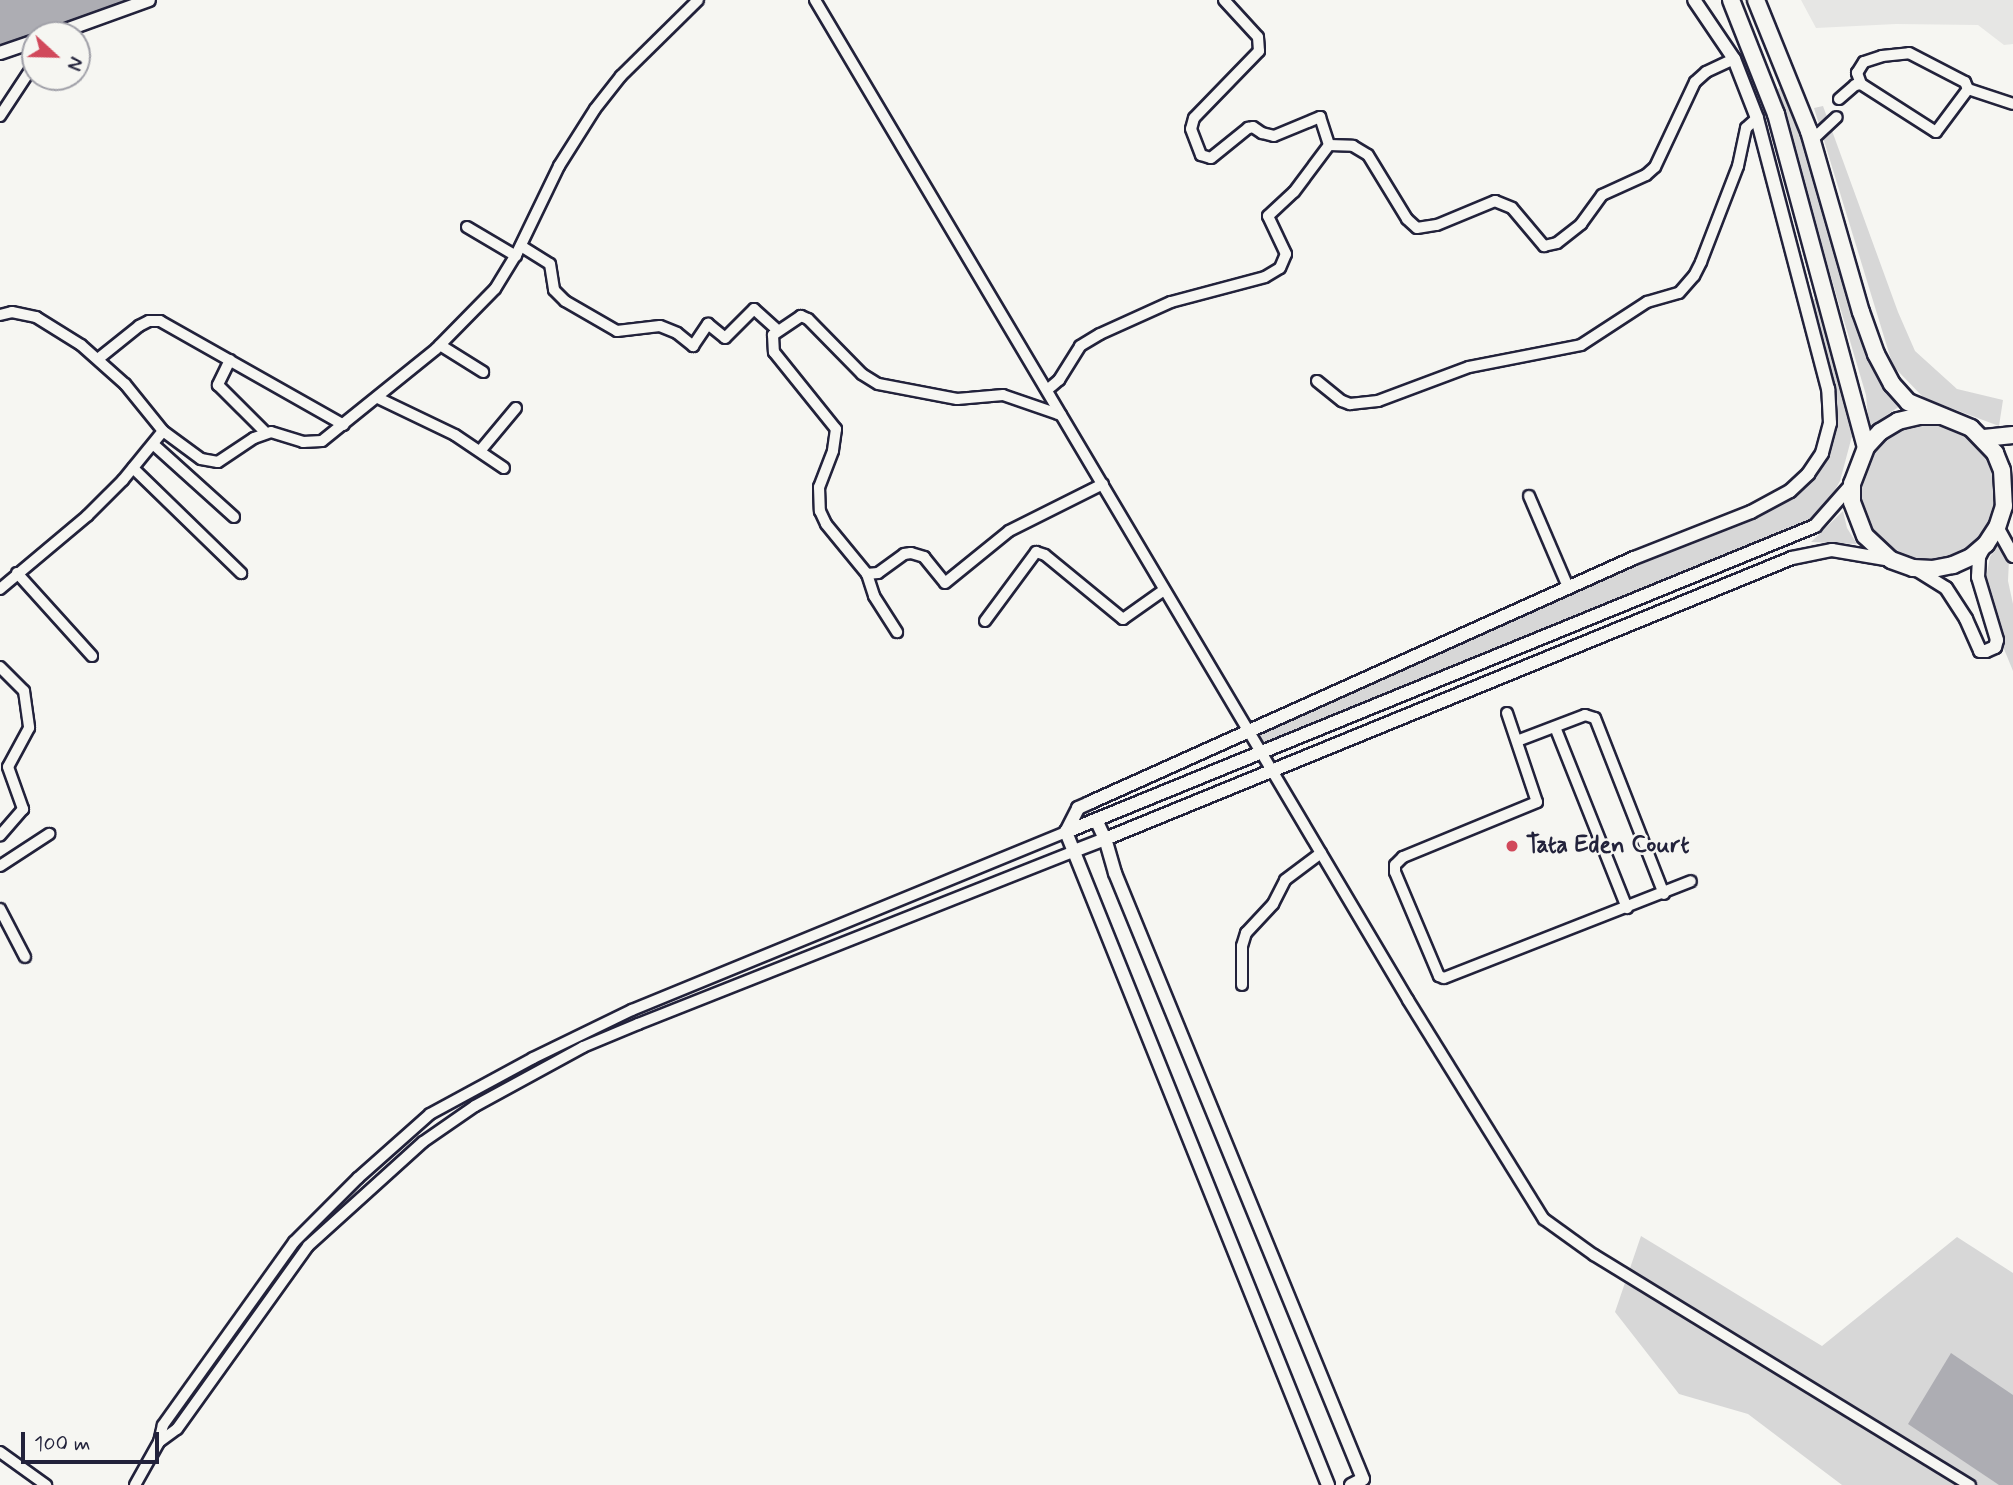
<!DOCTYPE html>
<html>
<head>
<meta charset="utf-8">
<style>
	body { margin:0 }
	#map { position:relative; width:2013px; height:1485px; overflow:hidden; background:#f6f6f2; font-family:Mynerve,sans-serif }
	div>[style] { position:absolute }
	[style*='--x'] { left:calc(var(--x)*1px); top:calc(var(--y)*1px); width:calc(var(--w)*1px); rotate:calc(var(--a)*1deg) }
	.built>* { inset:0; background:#e6e6e4 }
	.green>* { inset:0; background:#d7d7d7 }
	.round { border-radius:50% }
	.water>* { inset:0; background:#adadb3 }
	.roads { filter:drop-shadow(2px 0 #22223b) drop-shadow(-2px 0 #22223b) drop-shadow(0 2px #22223b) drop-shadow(0 -2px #22223b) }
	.minor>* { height:10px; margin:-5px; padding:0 5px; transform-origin:5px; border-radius:5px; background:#f6f6f2 }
	.tertiary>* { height:12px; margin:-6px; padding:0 6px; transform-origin:6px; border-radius:6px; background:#f6f6f2 }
	.primary>* { height:16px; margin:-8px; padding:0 8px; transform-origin:8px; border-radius:8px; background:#f6f6f2 }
	.dots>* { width:19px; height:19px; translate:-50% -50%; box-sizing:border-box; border:4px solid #f6f6f2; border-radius:50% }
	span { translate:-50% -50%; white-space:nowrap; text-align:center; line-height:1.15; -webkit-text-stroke:5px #f6f6f2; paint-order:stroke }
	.poi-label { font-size:24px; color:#22223b; font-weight:700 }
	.left { translate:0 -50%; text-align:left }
	.north { position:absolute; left:21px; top:21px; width:70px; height:70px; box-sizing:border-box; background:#f6f6f2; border:2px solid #a1a1a9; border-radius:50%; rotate:112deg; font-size:19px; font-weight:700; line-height:28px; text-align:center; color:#22223b }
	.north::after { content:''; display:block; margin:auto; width:24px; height:32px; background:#d1495b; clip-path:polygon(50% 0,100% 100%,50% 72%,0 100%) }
	.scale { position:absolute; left:21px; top:1432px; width:138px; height:32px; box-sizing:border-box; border:4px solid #22223b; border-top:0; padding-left:9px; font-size:21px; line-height:24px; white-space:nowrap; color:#22223b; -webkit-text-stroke:5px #f6f6f2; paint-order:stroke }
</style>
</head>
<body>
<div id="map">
	<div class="built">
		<i style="clip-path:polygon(1801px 0,2013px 0,2013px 44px,2004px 45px,1978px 25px,1896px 24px,1816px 28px)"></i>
	</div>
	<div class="green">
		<i style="clip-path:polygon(1785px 86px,1858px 327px,1882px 383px,1900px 406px,1869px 427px,1866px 395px,1805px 189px,1772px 91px)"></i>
		<i style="clip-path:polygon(1823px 106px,1898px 312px,1915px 351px,1957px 389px,2003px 400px,1999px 426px,1924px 398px,1893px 366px,1814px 108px)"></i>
		<i style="clip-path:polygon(1819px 298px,1848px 407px,1852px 436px,1840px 481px,1828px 503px,1814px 518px,1261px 744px,1258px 736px,1451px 646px,1591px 582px,1774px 506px,1833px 437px,1836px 407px,1812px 299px)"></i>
		<i class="round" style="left:1859px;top:422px;width:140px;height:140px"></i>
		<i style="clip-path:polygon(1843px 511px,1847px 528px,1857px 544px,1811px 542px)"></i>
		<i style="clip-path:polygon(2000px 541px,2009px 560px,2008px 581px,2013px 604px,2013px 671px,1997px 632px,1985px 584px,1990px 557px)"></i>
		<i style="clip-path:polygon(1641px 1236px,1822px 1346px,1957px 1237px,2013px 1273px,2013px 1485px,1842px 1485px,1748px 1414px,1679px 1394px,1615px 1312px)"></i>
	</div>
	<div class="water">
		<i style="clip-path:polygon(0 0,155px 0,60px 35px,35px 35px,35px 44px,0 57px)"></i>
		<i style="clip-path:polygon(1951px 1353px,2013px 1395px,2013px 1485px,1999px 1485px,1908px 1424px)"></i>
	</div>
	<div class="roads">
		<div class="minor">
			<i style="--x:815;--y:0;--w:1163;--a:59.33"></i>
			<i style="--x:1408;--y:1000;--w:258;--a:58.2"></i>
			<i style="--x:1544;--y:1219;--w:62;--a:35.8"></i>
			<i style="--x:1594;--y:1255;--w:441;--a:31.5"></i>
			<i style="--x:1224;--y:0;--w:50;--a:47.4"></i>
			<i style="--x:1258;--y:37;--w:14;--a:86"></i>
			<i style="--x:1259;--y:51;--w:93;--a:134.1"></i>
			<i style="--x:1194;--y:118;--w:11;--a:105"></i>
			<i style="--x:1191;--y:129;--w:28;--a:69"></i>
			<i style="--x:1201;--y:155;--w:10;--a:17"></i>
			<i style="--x:1211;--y:158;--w:48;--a:-39"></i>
			<i style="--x:1248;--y:128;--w:5;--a:-11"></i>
			<i style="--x:1253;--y:127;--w:11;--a:34"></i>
			<i style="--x:1262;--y:133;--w:12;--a:14"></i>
			<i style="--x:1274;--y:136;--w:50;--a:-22.4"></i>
			<i style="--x:1320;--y:117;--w:29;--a:72"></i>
			<i style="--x:1329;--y:145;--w:24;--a:2"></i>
			<i style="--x:1353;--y:146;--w:17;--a:31"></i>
			<i style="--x:1368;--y:155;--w:75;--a:58.6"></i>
			<i style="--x:1407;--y:219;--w:13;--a:42"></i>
			<i style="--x:1417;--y:228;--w:20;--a:-9"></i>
			<i style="--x:1437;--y:225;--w:63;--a:-22.5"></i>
			<i style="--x:1495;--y:201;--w:18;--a:22"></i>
			<i style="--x:1512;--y:208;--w:50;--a:49.9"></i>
			<i style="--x:1544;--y:246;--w:13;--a:-13"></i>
			<i style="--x:1557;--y:243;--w:31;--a:-38"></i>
			<i style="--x:1581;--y:224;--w:36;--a:-54"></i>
			<i style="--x:1602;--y:195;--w:48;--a:-24.4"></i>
			<i style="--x:1646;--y:175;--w:12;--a:-42"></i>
			<i style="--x:1655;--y:167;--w:94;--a:-64.8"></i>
			<i style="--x:1695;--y:82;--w:15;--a:-42"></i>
			<i style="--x:1706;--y:72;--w:31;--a:-25"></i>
			<i style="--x:1861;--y:84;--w:12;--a:-110"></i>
			<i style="--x:1857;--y:73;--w:13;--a:-58"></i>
			<i style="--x:1864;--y:62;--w:19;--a:-18"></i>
			<i style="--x:1882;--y:56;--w:27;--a:-6"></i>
			<i style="--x:1909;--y:53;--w:63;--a:27.4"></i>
			<i style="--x:1965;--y:82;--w:8;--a:67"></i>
			<i style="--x:1839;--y:99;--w:21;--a:-41"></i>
			<i style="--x:1855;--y:85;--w:6;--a:-9"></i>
			<i style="--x:1861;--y:84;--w:89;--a:32.6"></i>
			<i style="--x:1936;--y:132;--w:54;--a:-53.3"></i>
			<i style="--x:1968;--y:89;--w:47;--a:18.4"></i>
			<i style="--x:0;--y:116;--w:64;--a:-56.6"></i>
			<i style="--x:1811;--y:141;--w:35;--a:-43"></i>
			<i style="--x:467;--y:227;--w:57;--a:30.6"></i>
			<i style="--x:521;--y:246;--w:34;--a:32"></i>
			<i style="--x:550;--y:264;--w:26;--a:81"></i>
			<i style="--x:554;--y:290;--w:16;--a:45"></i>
			<i style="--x:565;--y:301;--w:60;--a:30"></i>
			<i style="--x:617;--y:331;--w:43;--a:-6.6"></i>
			<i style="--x:660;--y:326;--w:18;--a:22"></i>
			<i style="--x:677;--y:333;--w:21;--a:39"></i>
			<i style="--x:693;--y:346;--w:27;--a:-56"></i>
			<i style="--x:708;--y:324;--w:22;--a:39"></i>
			<i style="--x:725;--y:338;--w:41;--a:-45"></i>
			<i style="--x:754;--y:309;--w:31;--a:42"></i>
			<i style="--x:0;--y:315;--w:12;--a:-14"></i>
			<i style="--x:12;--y:312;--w:25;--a:12"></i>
			<i style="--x:36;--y:317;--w:53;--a:31.9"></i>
			<i style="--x:81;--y:345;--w:59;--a:41.6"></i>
			<i style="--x:125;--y:384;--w:60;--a:51"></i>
			<i style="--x:163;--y:431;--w:47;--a:36.4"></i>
			<i style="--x:201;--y:459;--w:17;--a:10"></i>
			<i style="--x:218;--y:462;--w:43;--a:-33.7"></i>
			<i style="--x:254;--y:438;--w:18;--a:-19"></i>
			<i style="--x:271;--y:432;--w:34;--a:17"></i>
			<i style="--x:303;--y:442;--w:19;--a:-3"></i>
			<i style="--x:322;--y:441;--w:146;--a:-38.9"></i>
			<i style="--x:436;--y:349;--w:84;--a:-45.5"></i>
			<i style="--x:495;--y:289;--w:42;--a:-58.6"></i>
			<i style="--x:517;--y:253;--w:97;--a:-64.2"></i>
			<i style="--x:559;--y:166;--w:67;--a:-57.7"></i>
			<i style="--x:595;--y:109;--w:42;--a:-51.8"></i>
			<i style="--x:621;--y:76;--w:108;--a:-44.6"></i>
			<i style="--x:440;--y:345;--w:51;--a:32.1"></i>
			<i style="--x:98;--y:359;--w:53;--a:-38.8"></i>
			<i style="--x:139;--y:326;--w:11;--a:-27"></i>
			<i style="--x:149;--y:321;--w:11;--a:0"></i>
			<i style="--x:160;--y:321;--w:211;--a:29.5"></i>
			<i style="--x:230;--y:360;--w:28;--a:116"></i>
			<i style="--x:218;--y:385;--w:68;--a:45"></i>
			<i style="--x:1317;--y:381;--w:32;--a:39"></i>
			<i style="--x:1342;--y:401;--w:9;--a:21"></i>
			<i style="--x:1350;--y:404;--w:28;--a:-6"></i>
			<i style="--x:1378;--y:401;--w:97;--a:-20.5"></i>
			<i style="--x:1469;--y:367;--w:114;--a:-11.1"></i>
			<i style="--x:1581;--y:345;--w:79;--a:-33.1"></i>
			<i style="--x:1647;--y:302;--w:33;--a:-16"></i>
			<i style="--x:1679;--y:293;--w:23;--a:-49"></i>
			<i style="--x:1694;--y:276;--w:16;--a:-63"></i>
			<i style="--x:1701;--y:262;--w:103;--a:-68.9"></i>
			<i style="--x:1738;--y:166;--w:39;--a:-78"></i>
			<i style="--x:1746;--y:128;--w:15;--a:-42"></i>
			<i style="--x:1047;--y:390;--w:16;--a:-40"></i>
			<i style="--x:1059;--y:380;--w:40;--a:-58"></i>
			<i style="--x:1080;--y:346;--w:23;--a:-31"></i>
			<i style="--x:1100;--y:334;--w:78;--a:-24.3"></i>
			<i style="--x:1171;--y:302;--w:97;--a:-14.9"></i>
			<i style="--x:1265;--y:277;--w:17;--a:-31"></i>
			<i style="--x:1280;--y:268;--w:15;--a:-67"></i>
			<i style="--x:1286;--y:254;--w:42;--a:-115.3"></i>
			<i style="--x:1268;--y:216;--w:35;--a:-43"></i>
			<i style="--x:1294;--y:192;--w:59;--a:-53.3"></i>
			<i style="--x:378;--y:398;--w:85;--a:25.7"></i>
			<i style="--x:455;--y:435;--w:59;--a:34"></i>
			<i style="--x:1061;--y:415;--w:61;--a:-161"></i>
			<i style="--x:1003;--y:395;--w:46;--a:175"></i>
			<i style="--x:957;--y:399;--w:80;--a:-169.2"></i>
			<i style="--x:878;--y:384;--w:19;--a:-148"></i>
			<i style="--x:862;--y:374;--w:77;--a:-134.5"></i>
			<i style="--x:808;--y:319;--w:8;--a:-157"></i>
			<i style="--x:801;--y:316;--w:34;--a:146"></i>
			<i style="--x:773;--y:335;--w:17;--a:87"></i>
			<i style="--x:774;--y:352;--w:99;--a:51.2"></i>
			<i style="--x:836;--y:429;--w:22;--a:98"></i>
			<i style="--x:833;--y:451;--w:39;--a:111"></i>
			<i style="--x:819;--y:487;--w:24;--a:88"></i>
			<i style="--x:820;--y:511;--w:14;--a:65"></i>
			<i style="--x:826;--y:524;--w:65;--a:50.6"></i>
			<i style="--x:867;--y:574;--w:11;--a:-5"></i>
			<i style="--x:878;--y:573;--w:32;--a:-36"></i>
			<i style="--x:904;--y:554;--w:7;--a:-8"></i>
			<i style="--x:911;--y:553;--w:14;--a:17"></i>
			<i style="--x:924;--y:557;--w:33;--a:51"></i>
			<i style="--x:945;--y:583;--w:82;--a:-39.1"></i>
			<i style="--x:1009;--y:531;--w:105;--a:-26.6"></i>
			<i style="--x:153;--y:444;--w:109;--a:42"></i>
			<i style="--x:480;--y:451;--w:56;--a:-50.1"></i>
			<i style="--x:133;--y:468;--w:151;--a:44.2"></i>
			<i style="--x:1529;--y:496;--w:99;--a:66.8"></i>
			<i style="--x:17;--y:573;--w:112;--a:47.9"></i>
			<i style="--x:867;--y:574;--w:23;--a:72"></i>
			<i style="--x:874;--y:596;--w:43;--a:57.4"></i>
			<i style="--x:0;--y:589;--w:114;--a:-40"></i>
			<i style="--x:87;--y:516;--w:51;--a:-45"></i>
			<i style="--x:123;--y:480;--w:63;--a:-50.8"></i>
			<i style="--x:985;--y:621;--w:86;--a:-53.5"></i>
			<i style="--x:1036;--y:552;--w:9;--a:18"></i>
			<i style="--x:1045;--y:555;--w:101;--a:39.4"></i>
			<i style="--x:1123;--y:619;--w:50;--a:-35.3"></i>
			<i style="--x:0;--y:667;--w:34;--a:45"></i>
			<i style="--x:24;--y:691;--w:37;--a:82"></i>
			<i style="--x:29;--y:728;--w:44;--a:118.3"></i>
			<i style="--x:8;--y:767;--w:45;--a:70.3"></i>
			<i style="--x:23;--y:809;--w:35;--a:131"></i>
			<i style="--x:1507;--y:713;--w:94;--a:71.4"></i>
			<i style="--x:1537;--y:802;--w:145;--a:157.7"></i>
			<i style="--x:1403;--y:857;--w:11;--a:135"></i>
			<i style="--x:1395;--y:865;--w:7;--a:90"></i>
			<i style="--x:1395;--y:872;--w:113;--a:67.1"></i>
			<i style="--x:1439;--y:976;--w:5;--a:22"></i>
			<i style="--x:1444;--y:978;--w:265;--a:-21.4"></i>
			<i style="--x:1555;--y:727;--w:195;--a:68.3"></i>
			<i style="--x:1517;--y:741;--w:73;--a:-20.9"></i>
			<i style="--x:1585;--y:715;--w:10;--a:17"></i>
			<i style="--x:1595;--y:718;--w:189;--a:68.6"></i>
			<i style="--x:0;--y:866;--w:59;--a:-33.1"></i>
			<i style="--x:0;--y:909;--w:54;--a:62.5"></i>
			<i style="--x:1242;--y:985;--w:39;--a:-90"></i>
			<i style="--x:1242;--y:946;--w:14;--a:-73"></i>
			<i style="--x:1246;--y:933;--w:40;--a:-47"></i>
			<i style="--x:1273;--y:904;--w:27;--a:-63"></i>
			<i style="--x:1285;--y:880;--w:45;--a:-36.9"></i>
			<i style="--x:159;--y:1442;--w:22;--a:-36"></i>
			<i style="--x:177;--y:1429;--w:225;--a:-54.4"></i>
			<i style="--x:308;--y:1246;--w:155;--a:-42.1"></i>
			<i style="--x:423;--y:1142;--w:63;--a:-34.7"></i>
			<i style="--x:475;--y:1106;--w:123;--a:-28.6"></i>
			<i style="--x:583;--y:1047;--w:60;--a:-22.7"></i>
			<i style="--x:638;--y:1024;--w:469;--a:-21.6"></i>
			<i style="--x:0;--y:1452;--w:57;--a:35.7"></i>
			<i style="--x:135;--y:1485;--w:49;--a:-60.8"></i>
			<i style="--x:159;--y:1442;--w:17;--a:-77"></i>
			<i style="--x:163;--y:1425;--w:225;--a:-54.4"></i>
			<i style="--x:294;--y:1242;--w:91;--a:-45"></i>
			<i style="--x:358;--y:1178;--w:96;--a:-41.6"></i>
			<i style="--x:430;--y:1114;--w:117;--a:-28.5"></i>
			<i style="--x:533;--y:1058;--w:110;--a:-25.9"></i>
			<i style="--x:632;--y:1010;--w:469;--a:-22.3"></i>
		</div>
		<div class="tertiary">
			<i style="--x:52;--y:35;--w:103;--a:-19.8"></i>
			<i style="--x:0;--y:53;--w:37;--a:-19"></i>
			<i style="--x:1997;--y:527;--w:33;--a:61"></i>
			<i style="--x:1917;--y:570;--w:34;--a:32"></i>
			<i style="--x:1946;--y:588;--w:37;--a:57"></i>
			<i style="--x:1966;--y:619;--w:35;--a:66"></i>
			<i style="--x:1980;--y:651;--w:6;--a:0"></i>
			<i style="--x:1986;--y:651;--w:10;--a:-24"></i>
			<i style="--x:1995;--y:647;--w:7;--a:-74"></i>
			<i style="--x:1997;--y:640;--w:66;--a:-106.8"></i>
			<i style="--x:1978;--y:577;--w:20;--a:-87"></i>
			<i style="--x:1979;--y:557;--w:11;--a:-63"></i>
			<i style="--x:1066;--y:832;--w:27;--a:-63"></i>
			<i style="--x:1078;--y:808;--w:12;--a:-24"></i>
			<i style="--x:1089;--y:803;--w:598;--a:-24.21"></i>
			<i style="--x:1634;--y:558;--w:126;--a:-21.5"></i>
			<i style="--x:1751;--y:512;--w:44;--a:-28.3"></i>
			<i style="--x:1790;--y:491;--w:25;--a:-43"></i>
			<i style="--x:1808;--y:474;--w:25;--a:-56"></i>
			<i style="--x:1822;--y:453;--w:31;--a:-75"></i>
			<i style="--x:1830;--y:423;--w:34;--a:-93"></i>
			<i style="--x:1828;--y:389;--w:280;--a:-104.7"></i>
			<i style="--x:1757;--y:118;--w:63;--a:-111.3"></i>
			<i style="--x:1734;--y:59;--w:71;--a:-124.1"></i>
			<i style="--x:1074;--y:851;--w:33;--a:-21"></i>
			<i style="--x:1105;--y:839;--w:21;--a:-115"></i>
			<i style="--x:1328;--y:1485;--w:704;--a:-111.86"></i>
			<i style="--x:1066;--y:832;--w:809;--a:-22.22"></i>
			<i style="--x:1815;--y:526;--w:56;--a:-48.6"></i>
			<i style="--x:1351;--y:1485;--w:13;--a:-27"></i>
			<i style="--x:1363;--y:1479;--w:655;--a:-112.26"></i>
			<i style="--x:1115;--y:873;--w:35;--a:-106"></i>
			<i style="--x:1105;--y:839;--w:742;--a:-22.25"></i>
			<i style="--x:1792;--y:558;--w:41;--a:-11.3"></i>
			<i style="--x:1832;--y:550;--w:60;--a:9.6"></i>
		</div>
		<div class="primary">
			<i style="--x:1731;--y:0;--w:123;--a:68.5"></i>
			<i style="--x:1776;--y:114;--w:345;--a:74.9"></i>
			<i style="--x:1756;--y:0;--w:141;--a:68"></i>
			<i style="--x:1809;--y:131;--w:188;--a:74"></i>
			<i style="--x:1861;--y:312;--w:45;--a:70.3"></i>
			<i style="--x:1876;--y:354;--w:34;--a:62"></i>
			<i style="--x:1892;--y:384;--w:24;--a:48"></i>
			<i style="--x:1908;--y:402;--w:68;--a:22.4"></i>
			<i style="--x:1971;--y:428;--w:35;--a:46"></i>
			<i style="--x:1995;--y:453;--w:18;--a:68"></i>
			<i style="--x:2002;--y:470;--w:36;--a:87"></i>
			<i style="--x:2004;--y:506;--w:22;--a:108"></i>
			<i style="--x:1997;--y:527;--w:20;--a:123"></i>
			<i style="--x:1986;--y:544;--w:20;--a:139"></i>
			<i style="--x:1971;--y:557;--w:20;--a:156"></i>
			<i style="--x:1953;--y:565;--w:20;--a:169"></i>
			<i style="--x:1933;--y:569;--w:20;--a:-177"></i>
			<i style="--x:1913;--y:568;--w:23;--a:-160"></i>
			<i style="--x:1891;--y:560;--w:35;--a:-137"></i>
			<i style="--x:1865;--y:536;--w:36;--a:-111"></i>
			<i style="--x:1852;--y:502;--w:18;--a:-90"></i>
			<i style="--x:1852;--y:484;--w:40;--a:-69"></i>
			<i style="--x:1866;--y:447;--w:21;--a:-47"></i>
			<i style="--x:1880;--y:432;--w:21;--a:-31"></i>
			<i style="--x:1898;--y:421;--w:22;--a:-13"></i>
			<i style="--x:1919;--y:416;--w:21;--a:0"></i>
			<i style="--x:1984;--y:438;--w:29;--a:-6"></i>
		</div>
	</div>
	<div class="dots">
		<i style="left:1512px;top:846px;background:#d1495b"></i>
	</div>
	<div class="poi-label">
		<span class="left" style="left:1526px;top:846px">Tata Eden Court</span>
	</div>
	<div class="north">N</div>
	<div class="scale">100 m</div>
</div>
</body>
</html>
